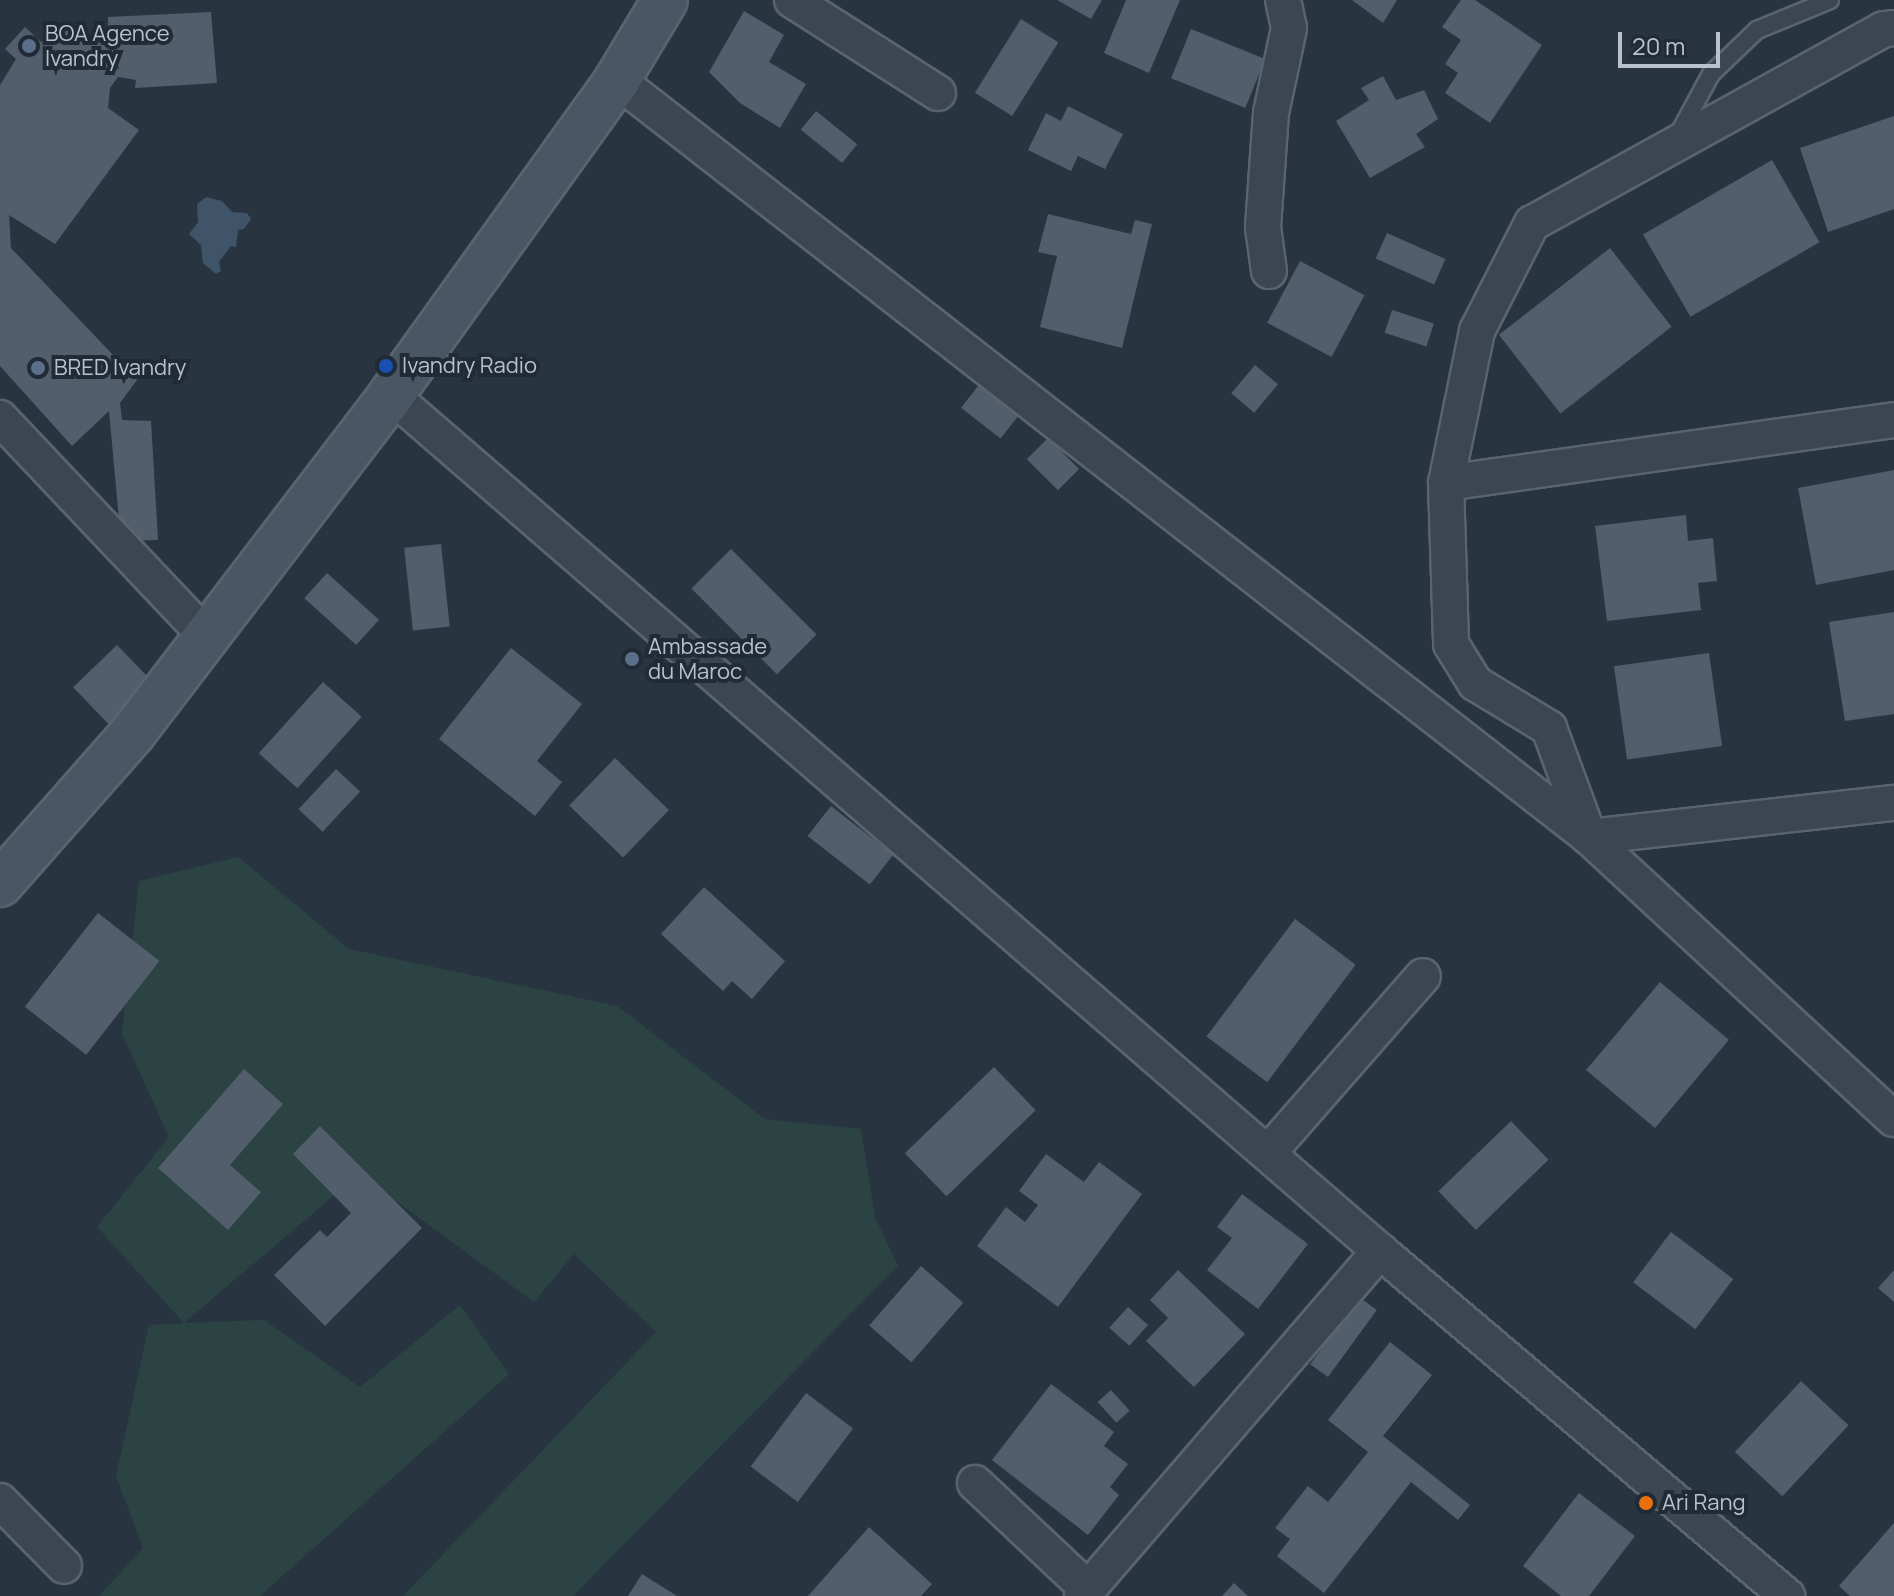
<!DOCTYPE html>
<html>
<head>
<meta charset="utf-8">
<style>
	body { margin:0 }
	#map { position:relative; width:1894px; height:1596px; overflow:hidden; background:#283541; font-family:Manrope,sans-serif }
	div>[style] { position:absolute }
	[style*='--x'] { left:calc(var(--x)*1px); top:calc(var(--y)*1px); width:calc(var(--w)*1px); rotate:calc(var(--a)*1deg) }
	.green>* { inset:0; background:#2b4343 }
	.water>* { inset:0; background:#3f5369 }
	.building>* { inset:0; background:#525e6c; transform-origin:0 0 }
	.roads { filter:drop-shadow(2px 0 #5a646e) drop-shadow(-2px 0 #5a646e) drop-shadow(0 2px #5a646e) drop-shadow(0 -2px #5a646e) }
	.lane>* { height:16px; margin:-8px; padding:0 8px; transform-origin:8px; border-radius:8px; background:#3c4651 }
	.street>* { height:34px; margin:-17px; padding:0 17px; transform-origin:17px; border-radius:17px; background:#3c4651 }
	.secondary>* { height:44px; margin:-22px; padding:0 22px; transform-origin:22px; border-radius:22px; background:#4b5664 }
	.dots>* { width:22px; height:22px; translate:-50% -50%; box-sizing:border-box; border:4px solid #212b36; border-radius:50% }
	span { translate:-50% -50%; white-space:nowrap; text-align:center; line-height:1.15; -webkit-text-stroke:8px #212b36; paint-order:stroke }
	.poi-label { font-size:22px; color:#b9c1cb }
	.left { translate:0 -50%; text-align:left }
	.scale { position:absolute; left:1618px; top:32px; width:102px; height:36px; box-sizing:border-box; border:4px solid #b9c1cb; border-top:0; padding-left:10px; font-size:24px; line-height:28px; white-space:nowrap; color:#b9c1cb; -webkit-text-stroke:6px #212b36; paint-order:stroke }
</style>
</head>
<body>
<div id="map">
	<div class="green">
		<i style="clip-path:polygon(238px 857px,349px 949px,617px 1006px,765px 1119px,861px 1129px,875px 1217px,898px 1266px,573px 1596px,403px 1596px,656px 1332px,574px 1254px,534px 1302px,359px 1174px,184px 1323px,264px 1320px,360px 1387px,460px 1305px,509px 1374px,260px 1596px,99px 1596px,143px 1548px,116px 1476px,149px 1325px,184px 1323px,97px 1227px,169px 1137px,122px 1034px,139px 881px)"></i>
	</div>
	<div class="water">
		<i style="clip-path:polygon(206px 197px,222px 201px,232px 212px,247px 213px,251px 219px,244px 229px,238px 230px,236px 247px,231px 246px,219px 262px,221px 271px,216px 274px,203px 263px,201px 245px,189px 234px,198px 222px,197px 204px)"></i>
	</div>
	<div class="building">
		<i style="clip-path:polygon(1057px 0,1102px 0,1091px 19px)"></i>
		<i style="clip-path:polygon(1126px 0,1180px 0,1149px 73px,1104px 53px)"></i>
		<i style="clip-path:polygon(1352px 0,1397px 0,1383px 23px)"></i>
		<i style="clip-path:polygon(1461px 0,1475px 0,1542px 45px,1490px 123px,1445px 93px,1458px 73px,1445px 64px,1461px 40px,1442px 27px)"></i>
		<i style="clip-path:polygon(744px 11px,784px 35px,769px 62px,806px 84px,780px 128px,740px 103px,709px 72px)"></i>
		<i style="clip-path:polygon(211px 12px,217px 83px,135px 88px,136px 80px,118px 77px,110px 88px,108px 108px,139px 130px,55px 244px,9px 215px,11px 248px,137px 380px,120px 403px,122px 420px,151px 421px,158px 540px,121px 541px,109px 411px,72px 446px,0 366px,0 85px,16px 59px,5px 49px,25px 27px,41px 42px,68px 22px,89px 42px,108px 43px,108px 17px)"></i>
		<i style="left:1021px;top:19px;width:44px;height:87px;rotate:32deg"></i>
		<i style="left:1191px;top:29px;width:80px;height:53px;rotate:22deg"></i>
		<i style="clip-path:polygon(1383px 76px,1396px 100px,1424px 90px,1438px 119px,1416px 134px,1425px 147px,1370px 178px,1336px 121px,1369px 100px,1361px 88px)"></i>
		<i style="clip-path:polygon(1068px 106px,1123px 134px,1105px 169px,1078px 156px,1071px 171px,1028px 150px,1046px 113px,1061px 121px)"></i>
		<i style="left:816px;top:111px;width:53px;height:24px;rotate:39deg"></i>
		<i style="clip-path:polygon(1894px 116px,1894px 209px,1828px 232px,1800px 148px)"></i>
		<i style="left:1772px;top:160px;width:95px;height:149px;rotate:60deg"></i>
		<i style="clip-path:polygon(1048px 214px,1131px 234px,1135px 220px,1152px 224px,1122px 348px,1040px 327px,1057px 256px,1038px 252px)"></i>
		<i style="left:1387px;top:233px;width:64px;height:28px;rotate:24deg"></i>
		<i style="left:1610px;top:248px;width:100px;height:141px;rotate:52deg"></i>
		<i style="left:1300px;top:261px;width:73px;height:70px;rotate:28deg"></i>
		<i style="left:1392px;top:310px;width:44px;height:24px;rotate:18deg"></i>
		<i style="left:1255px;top:365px;width:30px;height:37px;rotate:40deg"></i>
		<i style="left:982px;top:381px;width:50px;height:34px;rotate:38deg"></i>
		<i style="left:1048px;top:438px;width:44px;height:30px;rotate:45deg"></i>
		<i style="clip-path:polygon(1894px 470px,1894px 570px,1816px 585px,1798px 488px)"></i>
		<i style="clip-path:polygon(1686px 515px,1688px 541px,1713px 538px,1717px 581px,1698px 583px,1701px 610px,1607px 621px,1595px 526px)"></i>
		<i style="left:441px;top:544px;width:83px;height:37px;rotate:84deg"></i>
		<i style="left:731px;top:549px;width:121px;height:56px;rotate:45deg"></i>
		<i style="left:327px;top:573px;width:70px;height:34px;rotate:42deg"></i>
		<i style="clip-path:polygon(1894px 612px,1894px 714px,1845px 721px,1829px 622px)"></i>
		<i style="left:117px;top:645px;width:63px;height:61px;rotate:46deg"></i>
		<i style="clip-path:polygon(511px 648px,582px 704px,537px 761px,562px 782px,535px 816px,439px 739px)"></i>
		<i style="left:1709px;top:653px;width:94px;height:96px;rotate:82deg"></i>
		<i style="left:323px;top:682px;width:52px;height:96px;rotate:42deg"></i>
		<i style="left:615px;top:758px;width:75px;height:66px;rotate:44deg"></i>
		<i style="left:336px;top:769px;width:33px;height:55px;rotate:43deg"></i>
		<i style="left:831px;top:806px;width:79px;height:38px;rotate:38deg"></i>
		<i style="clip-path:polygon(704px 887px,785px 961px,752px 999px,732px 981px,723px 991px,661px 934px)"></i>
		<i style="left:98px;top:913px;width:78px;height:119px;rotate:38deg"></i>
		<i style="left:1295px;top:919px;width:76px;height:147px;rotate:37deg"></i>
		<i style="left:1660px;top:982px;width:90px;height:115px;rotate:40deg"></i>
		<i style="left:994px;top:1067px;width:60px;height:124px;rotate:46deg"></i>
		<i style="clip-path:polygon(244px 1069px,283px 1104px,230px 1165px,261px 1192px,228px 1230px,158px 1168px)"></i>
		<i style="left:1511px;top:1121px;width:54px;height:101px;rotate:46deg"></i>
		<i style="clip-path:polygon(320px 1126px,422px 1228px,325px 1326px,274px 1275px,320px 1230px,327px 1237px,351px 1213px,293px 1154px)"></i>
		<i style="clip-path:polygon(1046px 1154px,1084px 1182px,1099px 1162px,1142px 1194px,1058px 1307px,977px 1246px,1006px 1207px,1025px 1222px,1038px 1205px,1019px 1191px)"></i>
		<i style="clip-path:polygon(1242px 1194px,1308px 1244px,1258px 1309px,1207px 1270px,1232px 1238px,1217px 1227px)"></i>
		<i style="left:1671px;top:1232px;width:78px;height:63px;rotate:37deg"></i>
		<i style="left:921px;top:1266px;width:56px;height:79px;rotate:41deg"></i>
		<i style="clip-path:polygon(1178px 1270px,1245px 1334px,1194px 1387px,1146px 1341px,1168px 1318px,1150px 1300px)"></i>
		<i style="clip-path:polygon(1894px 1270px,1894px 1302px,1878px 1288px)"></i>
		<i style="left:1359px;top:1297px;width:22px;height:83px;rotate:36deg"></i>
		<i style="left:1128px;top:1307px;width:27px;height:28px;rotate:42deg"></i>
		<i style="clip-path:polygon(1390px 1342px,1432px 1375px,1383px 1436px,1470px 1505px,1458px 1520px,1411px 1482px,1324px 1593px,1277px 1556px,1290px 1539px,1275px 1528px,1308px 1486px,1328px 1502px,1368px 1452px,1328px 1420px)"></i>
		<i style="left:1801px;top:1381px;width:65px;height:97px;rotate:43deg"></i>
		<i style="clip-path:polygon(1051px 1384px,1114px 1432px,1104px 1446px,1128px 1464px,1110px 1487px,1119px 1495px,1088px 1535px,992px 1460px)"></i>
		<i style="left:1111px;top:1390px;width:28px;height:18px;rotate:48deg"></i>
		<i style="left:806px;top:1393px;width:59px;height:92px;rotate:37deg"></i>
		<i style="clip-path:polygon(1579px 1493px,1635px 1536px,1589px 1596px,1561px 1596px,1523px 1566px)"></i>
		<i style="clip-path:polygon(1894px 1523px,1894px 1596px,1850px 1596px,1839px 1586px)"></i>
		<i style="clip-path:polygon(869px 1527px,932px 1584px,921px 1596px,808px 1596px)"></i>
		<i style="clip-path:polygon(642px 1574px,677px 1596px,628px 1596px)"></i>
		<i style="clip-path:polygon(1234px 1583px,1248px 1596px,1222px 1596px)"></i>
	</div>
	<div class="roads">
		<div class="lane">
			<i style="--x:1677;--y:137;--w:72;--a:-61.6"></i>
			<i style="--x:1711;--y:74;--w:64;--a:-43.7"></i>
			<i style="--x:1757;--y:30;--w:79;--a:-22.3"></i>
		</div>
		<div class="street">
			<i style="--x:792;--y:0;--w:173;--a:32.5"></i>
			<i style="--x:1894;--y:28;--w:10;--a:174"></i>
			<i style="--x:1884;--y:29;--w:402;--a:151.1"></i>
			<i style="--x:1532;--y:223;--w:121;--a:117"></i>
			<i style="--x:1477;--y:331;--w:155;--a:101.5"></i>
			<i style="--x:1446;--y:483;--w:161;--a:88.2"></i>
			<i style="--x:1451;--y:644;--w:46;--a:58.4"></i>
			<i style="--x:1475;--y:683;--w:87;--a:31.3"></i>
			<i style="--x:1549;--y:728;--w:116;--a:69.8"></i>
			<i style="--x:1589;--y:837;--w:307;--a:-6.4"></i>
			<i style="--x:617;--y:80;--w:1232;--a:37.91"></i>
			<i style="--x:1589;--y:837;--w:415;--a:42.8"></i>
			<i style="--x:1269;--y:271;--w:44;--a:-97.8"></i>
			<i style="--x:1263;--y:227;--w:114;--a:-86"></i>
			<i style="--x:1271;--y:113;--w:87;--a:-78"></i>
			<i style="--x:1289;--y:28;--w:29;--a:-102"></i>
			<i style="--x:391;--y:395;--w:1308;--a:40.88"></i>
			<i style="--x:1380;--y:1251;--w:534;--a:40.29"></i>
			<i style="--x:0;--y:418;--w:300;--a:46.6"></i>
			<i style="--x:1446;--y:483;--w:452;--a:-8"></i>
			<i style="--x:1268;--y:1153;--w:235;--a:-48.8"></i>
			<i style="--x:975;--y:1483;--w:155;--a:43.2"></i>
			<i style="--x:0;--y:1501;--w:91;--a:45.4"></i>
			<i style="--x:1082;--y:1596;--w:456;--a:-49.2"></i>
		</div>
		<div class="secondary">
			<i style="--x:0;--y:884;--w:201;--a:-48.6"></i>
			<i style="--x:133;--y:733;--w:425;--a:-52.6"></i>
			<i style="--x:391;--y:395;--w:388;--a:-54.3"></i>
			<i style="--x:617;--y:80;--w:93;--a:-59"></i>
		</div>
	</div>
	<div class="dots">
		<i style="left:29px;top:46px;background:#5c6f8a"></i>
		<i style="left:386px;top:366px;background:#1a4fb4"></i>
		<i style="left:38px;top:368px;background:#5c6f8a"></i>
		<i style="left:632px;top:659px;background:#5c6f8a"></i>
		<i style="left:1646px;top:1503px;background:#e8710a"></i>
	</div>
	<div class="poi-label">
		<span class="left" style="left:45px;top:46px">BOA Agence<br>Ivandry</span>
		<span class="left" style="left:402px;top:366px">Ivandry Radio</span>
		<span class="left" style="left:54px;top:368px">BRED Ivandry</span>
		<span class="left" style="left:648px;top:659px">Ambassade<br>du Maroc</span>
		<span class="left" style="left:1662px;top:1503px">Ari Rang</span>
	</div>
	<div class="scale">20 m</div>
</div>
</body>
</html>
